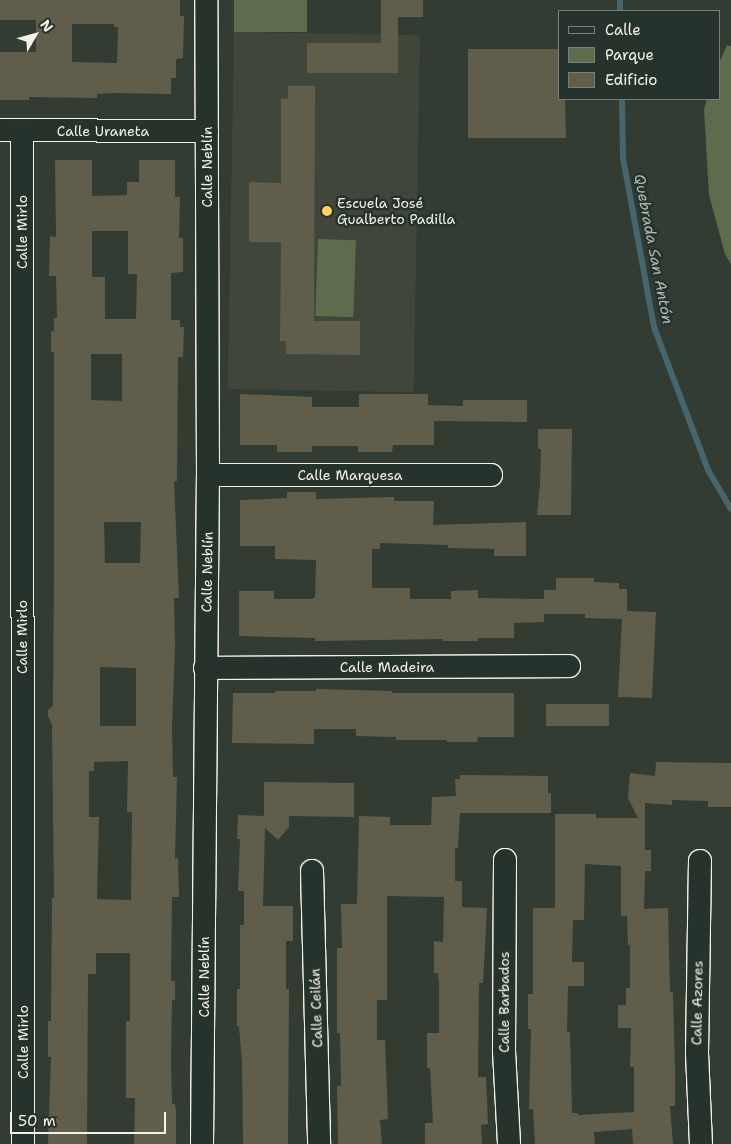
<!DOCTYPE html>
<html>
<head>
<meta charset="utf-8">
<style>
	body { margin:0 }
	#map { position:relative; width:731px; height:1144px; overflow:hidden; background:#323c33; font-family:"Shantell Sans",sans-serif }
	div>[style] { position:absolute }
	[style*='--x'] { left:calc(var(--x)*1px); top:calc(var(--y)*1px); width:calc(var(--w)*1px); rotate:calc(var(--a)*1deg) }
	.built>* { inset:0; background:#40463a; transform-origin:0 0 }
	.green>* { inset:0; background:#5e6c4e; transform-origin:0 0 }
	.stream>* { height:6px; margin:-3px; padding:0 3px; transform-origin:3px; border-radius:3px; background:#46656c }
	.building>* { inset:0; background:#605e4a; transform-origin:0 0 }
	.roads { filter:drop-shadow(1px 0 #f4f1e8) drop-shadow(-1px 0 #f4f1e8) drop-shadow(0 1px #f4f1e8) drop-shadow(0 -1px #f4f1e8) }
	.minor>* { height:22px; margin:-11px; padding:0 11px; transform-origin:11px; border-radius:11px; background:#26332d }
	.dots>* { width:14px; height:14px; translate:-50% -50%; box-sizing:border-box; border:2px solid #26332d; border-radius:50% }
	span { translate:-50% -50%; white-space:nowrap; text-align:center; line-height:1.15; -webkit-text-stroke:5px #26332d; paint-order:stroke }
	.street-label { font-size:14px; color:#f4f1e8 }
	.poi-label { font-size:14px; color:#f4f1e8 }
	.left { translate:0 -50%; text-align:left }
	.water-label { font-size:15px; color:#aeb9b6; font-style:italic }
	.legend { position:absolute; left:558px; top:10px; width:162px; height:90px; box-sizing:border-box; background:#26332d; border:1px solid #787f78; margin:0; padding:6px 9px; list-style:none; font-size:15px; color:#f4f1e8 }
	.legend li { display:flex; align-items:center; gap:10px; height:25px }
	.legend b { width:25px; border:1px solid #787f78 }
	.north { position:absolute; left:10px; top:10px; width:50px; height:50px; -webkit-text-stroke:4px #26332d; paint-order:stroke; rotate:52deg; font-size:14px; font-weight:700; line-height:20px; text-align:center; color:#f4f1e8 }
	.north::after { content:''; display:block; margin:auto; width:18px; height:22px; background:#f4f1e8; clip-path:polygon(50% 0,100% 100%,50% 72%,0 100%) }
	.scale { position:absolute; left:10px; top:1112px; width:156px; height:22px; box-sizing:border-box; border:2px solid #f4f1e8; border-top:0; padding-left:6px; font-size:15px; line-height:18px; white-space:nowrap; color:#f4f1e8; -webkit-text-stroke:4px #26332d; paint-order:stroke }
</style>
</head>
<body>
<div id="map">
	<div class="built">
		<i style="left:234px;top:32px;width:186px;height:357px;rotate:1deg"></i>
	</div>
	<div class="green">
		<i style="left:234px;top:0;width:73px;height:32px"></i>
		<i style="clip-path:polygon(727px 45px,731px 46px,731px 264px,725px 254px,709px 195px,704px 109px,707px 99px,720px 99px,720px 61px)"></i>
		<i style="left:318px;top:239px;width:38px;height:77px;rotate:2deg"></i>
	</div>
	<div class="stream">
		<i style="--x:620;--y:0;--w:11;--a:90"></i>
		<i style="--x:622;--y:99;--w:59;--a:89"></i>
		<i style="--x:623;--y:158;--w:172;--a:79.6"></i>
		<i style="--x:654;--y:327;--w:153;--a:69.3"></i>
		<i style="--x:708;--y:470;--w:45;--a:59.5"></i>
	</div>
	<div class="building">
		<i style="clip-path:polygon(evenodd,0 0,180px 0,180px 16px,184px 16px,183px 58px,176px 59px,176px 78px,171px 78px,171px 94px,112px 93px,97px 94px,97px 98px,29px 97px,29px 100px,0 100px,0 52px,36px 52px,36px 20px,0 20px,0 0,72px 24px,114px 24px,114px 27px,118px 27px,117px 63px,72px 62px,72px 24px)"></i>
		<i style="clip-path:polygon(381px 0,423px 0,423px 17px,398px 17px,398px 73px,307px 73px,307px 43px,381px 43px)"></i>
		<i style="clip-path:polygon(468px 49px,560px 49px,560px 99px,565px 99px,566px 138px,468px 138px)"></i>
		<i style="clip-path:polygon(288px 86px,315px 86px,314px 321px,360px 321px,360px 355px,286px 354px,286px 341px,280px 341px,281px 242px,249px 242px,249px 182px,281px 183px,281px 98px,288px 99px)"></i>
		<i style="clip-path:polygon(evenodd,55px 160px,92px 160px,92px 196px,127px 195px,127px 182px,139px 182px,139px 160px,175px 160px,175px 197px,180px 197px,179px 238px,183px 238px,183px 272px,171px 273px,171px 320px,180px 320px,180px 327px,184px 327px,183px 357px,178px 357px,177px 481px,174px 481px,179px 598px,174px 598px,175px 645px,172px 727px,173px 777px,177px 777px,175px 859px,178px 858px,179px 897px,172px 897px,171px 981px,175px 981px,175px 1000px,172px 1000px,171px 1061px,172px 1104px,175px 1104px,176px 1113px,176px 1144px,134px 1144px,135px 1098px,126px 1098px,126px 1021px,130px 1021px,130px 953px,96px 953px,96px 974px,88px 974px,87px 1144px,48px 1144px,51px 1057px,48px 1057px,48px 1021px,51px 1021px,52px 898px,54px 898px,52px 725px,48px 716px,48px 710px,53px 706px,54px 563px,54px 352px,51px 352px,51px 331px,54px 332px,54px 318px,57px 318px,56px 276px,49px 276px,50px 236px,56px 237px,55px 160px,92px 231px,128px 231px,128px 274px,137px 274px,136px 319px,105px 319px,105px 277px,92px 277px,92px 231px,55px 160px,91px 354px,122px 354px,122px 401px,91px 400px,91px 354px,55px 160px,104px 522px,141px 522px,140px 563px,105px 563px,104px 522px,55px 160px,100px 667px,136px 668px,136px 726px,100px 726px,100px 667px,55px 160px,128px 761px,127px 812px,132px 812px,131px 900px,97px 899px,99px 817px,89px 817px,89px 771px,94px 771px,94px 762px,128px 761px)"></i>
		<i style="clip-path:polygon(240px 394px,312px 397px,312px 407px,359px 407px,359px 394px,428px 394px,428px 405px,463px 406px,463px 400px,527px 400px,527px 422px,434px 421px,434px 445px,393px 445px,392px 452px,358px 452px,358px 446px,312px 446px,312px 452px,277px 452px,277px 445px,240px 445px)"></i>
		<i style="clip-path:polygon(538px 429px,572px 429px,571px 515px,537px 515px,540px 483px,541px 449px,538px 449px)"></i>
		<i style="clip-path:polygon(287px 492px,316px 492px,316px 499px,394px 497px,394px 501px,434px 501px,433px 525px,526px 522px,526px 556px,494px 556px,494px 549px,448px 548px,448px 545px,380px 543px,380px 549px,372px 549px,372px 588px,410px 588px,410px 599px,451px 599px,451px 591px,478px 590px,478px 598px,544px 599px,544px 622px,514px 623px,514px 638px,478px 638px,478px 641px,443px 641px,443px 639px,315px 641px,315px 638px,239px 636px,239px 591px,274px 591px,274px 599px,312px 599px,315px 597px,316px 560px,275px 559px,275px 546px,240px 546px,240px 500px,287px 498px)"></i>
		<i style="clip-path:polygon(556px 578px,594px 578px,594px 582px,619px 583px,619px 589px,627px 589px,627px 611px,656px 612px,652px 698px,618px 697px,622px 619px,585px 618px,585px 614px,544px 614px,544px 590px,556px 590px)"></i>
		<i style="clip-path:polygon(316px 689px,392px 691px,392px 693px,514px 693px,514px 737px,478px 737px,477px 742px,447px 742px,447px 740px,396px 740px,396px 737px,356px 736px,356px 729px,314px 729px,314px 744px,232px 743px,233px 693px,275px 693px,275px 691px,316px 691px)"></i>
		<i style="left:546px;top:704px;width:63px;height:22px"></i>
		<i style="clip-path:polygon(evenodd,656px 762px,731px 763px,731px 807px,708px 807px,708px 801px,672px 800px,672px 805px,645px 803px,645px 850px,651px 850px,651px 871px,645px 871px,644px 909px,668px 908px,670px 992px,673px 992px,675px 1071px,675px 1106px,670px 1106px,673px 1144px,633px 1144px,632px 1129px,594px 1132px,595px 1144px,535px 1144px,533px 1109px,529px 1109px,531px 1029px,528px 1029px,528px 994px,533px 994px,533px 908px,555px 908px,555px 814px,596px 814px,596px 818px,638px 818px,628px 798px,630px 773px,655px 776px,656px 762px,585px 864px,621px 866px,621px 916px,627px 916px,628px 945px,630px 945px,630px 988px,626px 988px,626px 1005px,618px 1005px,618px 1028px,631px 1028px,630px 1067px,634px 1067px,634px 1112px,578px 1115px,578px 1113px,572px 1113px,570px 1032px,567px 1032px,568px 986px,584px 986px,584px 962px,572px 962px,573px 920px,584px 920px,585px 864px)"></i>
		<i style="clip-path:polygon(460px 775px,548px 776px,548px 793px,551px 793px,551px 813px,460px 813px,458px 848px,455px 848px,455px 881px,462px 881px,462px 907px,487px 908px,483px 983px,479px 983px,478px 1077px,486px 1077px,488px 1124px,481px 1125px,482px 1144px,425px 1144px,425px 1123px,433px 1123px,430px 1068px,427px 1068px,427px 1033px,439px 1033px,439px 983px,438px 973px,434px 973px,434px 941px,443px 942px,444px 897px,387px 896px,387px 1000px,377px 1000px,377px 1040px,385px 1040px,388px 1119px,380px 1120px,382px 1144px,338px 1144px,337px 1086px,341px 1086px,340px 1033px,337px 1033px,337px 948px,342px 948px,341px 904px,357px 904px,359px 816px,390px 817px,390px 825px,431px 825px,432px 797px,456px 796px,455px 779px,460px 779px)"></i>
		<i style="clip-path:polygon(264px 782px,354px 783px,354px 817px,289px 816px,289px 827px,278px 840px,265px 828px,263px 906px,293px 906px,293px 941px,286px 941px,286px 989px,289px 989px,288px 1144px,243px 1144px,242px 1063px,239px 1026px,237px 1026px,237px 989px,240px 989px,240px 925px,244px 925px,244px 891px,238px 891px,240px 839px,237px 839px,238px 815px,264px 816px)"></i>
	</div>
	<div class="roads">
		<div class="minor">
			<i style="--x:0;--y:130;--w:207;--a:0.3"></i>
			<i style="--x:22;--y:131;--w:1013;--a:89.94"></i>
			<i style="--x:208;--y:475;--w:283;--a:0"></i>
			<i style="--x:205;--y:668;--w:364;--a:-0.3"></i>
			<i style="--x:505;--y:860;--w:191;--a:90.3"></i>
			<i style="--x:504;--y:1051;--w:93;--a:86.9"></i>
			<i style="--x:700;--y:861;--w:192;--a:90.9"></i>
			<i style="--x:697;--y:1053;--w:91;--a:87.5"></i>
			<i style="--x:312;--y:871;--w:273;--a:88.5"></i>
			<i style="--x:202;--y:1144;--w:669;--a:-89.49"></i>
			<i style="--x:208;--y:475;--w:475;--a:-90.2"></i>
		</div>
	</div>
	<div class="dots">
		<i style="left:327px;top:211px;background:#ffd166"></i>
	</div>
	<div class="street-label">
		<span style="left:103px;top:131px">Calle Uraneta</span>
		<span style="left:207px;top:167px;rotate:-90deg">Calle Neblín</span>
		<span style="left:22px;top:232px;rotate:-90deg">Calle Mirlo</span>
		<span style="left:350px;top:475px">Calle Marquesa</span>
		<span style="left:207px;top:572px;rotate:-89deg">Calle Neblín</span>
		<span style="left:22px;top:637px;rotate:-90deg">Calle Mirlo</span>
		<span style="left:387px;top:667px">Calle Madeira</span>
		<span style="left:204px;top:977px;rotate:-90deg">Calle Neblín</span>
		<span style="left:504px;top:1002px;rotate:-90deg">Calle Barbados</span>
		<span style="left:697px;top:1003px;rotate:-89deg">Calle Azores</span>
		<span style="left:316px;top:1008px;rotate:-92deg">Calle Ceilán</span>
		<span style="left:23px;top:1042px;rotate:-90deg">Calle Mirlo</span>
	</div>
	<div class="poi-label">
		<span class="left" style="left:337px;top:211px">Escuela José<br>Gualberto Padilla</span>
	</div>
	<div class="water-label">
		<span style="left:653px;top:249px;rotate:79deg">Quebrada San Antón</span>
	</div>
	<ul class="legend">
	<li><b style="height:6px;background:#26332d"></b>Calle</li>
	<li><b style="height:14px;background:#5e6c4e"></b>Parque</li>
	<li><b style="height:14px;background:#605e4a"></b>Edificio</li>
	</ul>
	<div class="north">N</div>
	<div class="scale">50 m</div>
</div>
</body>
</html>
